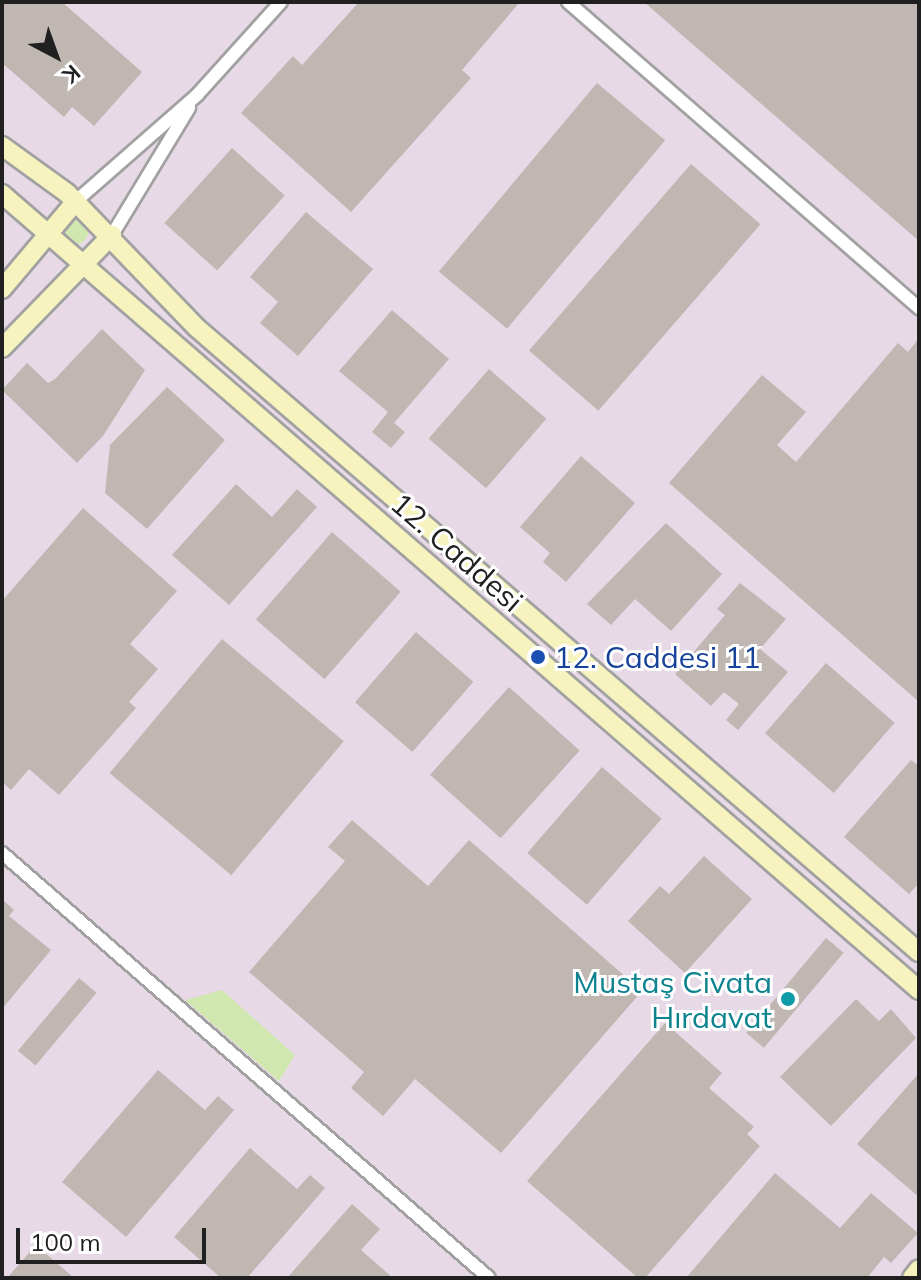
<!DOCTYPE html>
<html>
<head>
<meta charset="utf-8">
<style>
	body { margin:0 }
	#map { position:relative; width:921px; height:1280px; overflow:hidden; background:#f0ece7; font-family:Mulish,sans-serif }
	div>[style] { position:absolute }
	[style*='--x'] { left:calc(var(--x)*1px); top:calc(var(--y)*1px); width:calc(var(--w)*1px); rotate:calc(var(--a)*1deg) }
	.industrial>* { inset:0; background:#e8d9e7; transform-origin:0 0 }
	.grass>* { inset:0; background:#d1e7b0 }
	.round { border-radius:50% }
	.building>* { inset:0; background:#c0b7b3; transform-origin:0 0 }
	.roads { filter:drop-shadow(2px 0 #a1a1a1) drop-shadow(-2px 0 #a1a1a1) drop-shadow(0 2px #a1a1a1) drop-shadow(0 -2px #a1a1a1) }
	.street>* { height:12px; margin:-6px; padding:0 6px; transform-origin:6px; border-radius:6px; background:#fff }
	.secondary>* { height:18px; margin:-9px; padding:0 9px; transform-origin:9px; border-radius:9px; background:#f6f3be }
	.dots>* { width:22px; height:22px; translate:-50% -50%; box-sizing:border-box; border:4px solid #fff; border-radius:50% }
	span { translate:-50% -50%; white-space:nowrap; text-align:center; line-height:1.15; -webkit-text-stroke:6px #fff; paint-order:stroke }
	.street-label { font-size:30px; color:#202020 }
	.transit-label { font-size:30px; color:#164399 }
	.left { translate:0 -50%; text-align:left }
	.culture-label { font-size:30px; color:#0d838f }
	.right { translate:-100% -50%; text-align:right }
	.frame { position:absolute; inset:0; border:4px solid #202020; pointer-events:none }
	.north { position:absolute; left:16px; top:16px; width:80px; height:80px; -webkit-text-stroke:6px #fff; paint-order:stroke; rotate:139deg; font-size:22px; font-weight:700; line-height:32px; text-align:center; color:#202020 }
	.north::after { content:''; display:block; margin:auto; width:28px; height:36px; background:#202020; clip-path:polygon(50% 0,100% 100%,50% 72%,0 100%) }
	.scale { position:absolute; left:16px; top:1228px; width:190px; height:36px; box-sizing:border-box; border:4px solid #202020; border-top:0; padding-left:10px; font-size:24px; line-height:28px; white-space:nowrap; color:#202020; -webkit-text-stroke:6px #fff; paint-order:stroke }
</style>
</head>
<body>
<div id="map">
	<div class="industrial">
		<i style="left:2px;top:2px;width:917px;height:1276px"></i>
	</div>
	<div class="grass">
		<i class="round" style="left:64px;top:220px;width:24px;height:24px"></i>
		<i style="clip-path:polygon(222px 990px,295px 1055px,279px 1081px,185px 1000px)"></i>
	</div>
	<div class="building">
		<i style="clip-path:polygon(2px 2px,62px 2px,142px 72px,94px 126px,72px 107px,64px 117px,2px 63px)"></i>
		<i style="clip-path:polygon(359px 2px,520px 2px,462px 70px,471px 78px,351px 212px,241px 113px,293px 56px,302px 65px)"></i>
		<i style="clip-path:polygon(644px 2px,919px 2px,919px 241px)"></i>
		<i style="left:597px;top:83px;width:89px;height:246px;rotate:40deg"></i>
		<i style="left:232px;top:148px;width:71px;height:101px;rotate:42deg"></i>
		<i style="left:691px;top:164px;width:92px;height:247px;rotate:41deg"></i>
		<i style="clip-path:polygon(306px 212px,373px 269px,298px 356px,260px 323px,278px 302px,250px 277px)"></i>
		<i style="clip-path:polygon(392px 310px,449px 359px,394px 423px,405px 432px,391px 448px,372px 432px,388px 412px,339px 371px)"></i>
		<i style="clip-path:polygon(102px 329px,145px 370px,103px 436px,77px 463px,2px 390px,27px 363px,48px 383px,55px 379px)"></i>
		<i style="clip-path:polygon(919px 338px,919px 702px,669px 483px,762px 375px,806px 412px,777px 445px,796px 462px,898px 343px,908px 352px)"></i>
		<i style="left:489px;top:369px;width:76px;height:92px;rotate:41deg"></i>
		<i style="clip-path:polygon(167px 387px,225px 440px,147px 529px,105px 493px,110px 445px)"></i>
		<i style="clip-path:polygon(581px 456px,635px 503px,566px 582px,543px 562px,550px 553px,520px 527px)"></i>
		<i style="clip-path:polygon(236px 484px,272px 517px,297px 489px,317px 507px,229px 605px,172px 555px)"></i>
		<i style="clip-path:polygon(83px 508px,177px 591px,130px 644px,158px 669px,129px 702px,136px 708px,59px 795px,29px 769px,11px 790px,2px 782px,2px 601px)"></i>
		<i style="clip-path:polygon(666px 523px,722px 574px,671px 631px,635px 599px,611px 625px,587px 604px)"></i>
		<i style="left:332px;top:532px;width:91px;height:116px;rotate:41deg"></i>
		<i style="clip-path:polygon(740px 583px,786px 619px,760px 649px,788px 672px,738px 730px,726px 720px,739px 704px,724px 692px,711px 706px,675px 674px,725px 615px,717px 609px)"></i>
		<i style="left:416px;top:632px;width:76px;height:93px;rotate:41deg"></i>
		<i style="left:222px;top:639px;width:159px;height:175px;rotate:40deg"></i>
		<i style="left:826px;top:663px;width:91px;height:93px;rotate:41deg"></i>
		<i style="left:509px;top:687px;width:95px;height:118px;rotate:42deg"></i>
		<i style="clip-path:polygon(911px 760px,919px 766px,919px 883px,909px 894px,844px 837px)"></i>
		<i style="left:602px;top:767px;width:79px;height:114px;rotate:41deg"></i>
		<i style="clip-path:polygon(352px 820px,428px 886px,469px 840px,642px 991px,501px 1153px,415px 1079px,383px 1116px,351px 1088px,364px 1072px,249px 972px,345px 861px,328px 847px)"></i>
		<i style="clip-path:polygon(704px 856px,752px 899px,685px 973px,628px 921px,660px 886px,669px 894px)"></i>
		<i style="clip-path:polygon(2px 899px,14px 910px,9px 916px,51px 950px,2px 1009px)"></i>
		<i style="left:826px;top:938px;width:23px;height:124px;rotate:40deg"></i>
		<i style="left:79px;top:978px;width:23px;height:95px;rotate:40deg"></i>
		<i style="clip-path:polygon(856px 999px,879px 1021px,891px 1009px,916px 1038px,831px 1126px,780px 1077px)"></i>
		<i style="clip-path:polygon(665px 1023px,722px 1073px,709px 1088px,754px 1127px,747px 1134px,760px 1146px,645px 1278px,638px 1278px,527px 1181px)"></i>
		<i style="clip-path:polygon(158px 1070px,205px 1110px,218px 1096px,234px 1110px,126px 1237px,62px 1182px)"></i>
		<i style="clip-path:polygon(919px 1073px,919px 1197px,857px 1144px)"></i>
		<i style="clip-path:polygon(250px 1148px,297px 1189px,310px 1175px,325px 1188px,247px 1278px,221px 1278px,174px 1237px)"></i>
		<i style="clip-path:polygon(775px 1173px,840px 1228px,871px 1193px,918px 1233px,891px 1263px,884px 1257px,867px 1278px,686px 1278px)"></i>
		<i style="clip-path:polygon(352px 1204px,380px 1229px,361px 1250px,393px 1278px,287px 1278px)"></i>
		<i style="clip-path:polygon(36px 1245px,74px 1278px,7px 1278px)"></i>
	</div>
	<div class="roads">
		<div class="street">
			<i style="--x:568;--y:2;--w:466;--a:41.1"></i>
			<i style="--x:76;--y:201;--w:161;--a:-41.2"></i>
			<i style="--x:197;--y:95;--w:125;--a:-47.9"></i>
			<i style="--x:112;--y:235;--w:149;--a:-58.8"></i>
			<i style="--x:2;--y:853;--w:646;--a:41.11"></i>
		</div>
		<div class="secondary">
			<i style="--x:2;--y:146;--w:80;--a:35.9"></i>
			<i style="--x:67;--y:193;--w:187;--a:46.1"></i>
			<i style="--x:197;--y:328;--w:954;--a:40.84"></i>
			<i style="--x:2;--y:194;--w:1214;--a:40.96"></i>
			<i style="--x:2;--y:289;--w:115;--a:-49.9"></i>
			<i style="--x:2;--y:348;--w:158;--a:-45.8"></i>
			<i style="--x:912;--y:1278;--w:11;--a:-52"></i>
		</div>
	</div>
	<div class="dots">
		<i style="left:538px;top:657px;background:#1a4fb4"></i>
		<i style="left:788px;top:999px;background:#0f9aa8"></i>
	</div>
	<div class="street-label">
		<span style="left:457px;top:552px;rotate:41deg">12. Caddesi</span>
	</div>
	<div class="transit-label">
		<span class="left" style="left:554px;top:657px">12. Caddesi 11</span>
	</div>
	<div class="culture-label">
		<span class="right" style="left:772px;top:999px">Mustaş Civata<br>Hırdavat</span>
	</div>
	<div class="frame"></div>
	<div class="north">K</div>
	<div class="scale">100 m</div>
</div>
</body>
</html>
